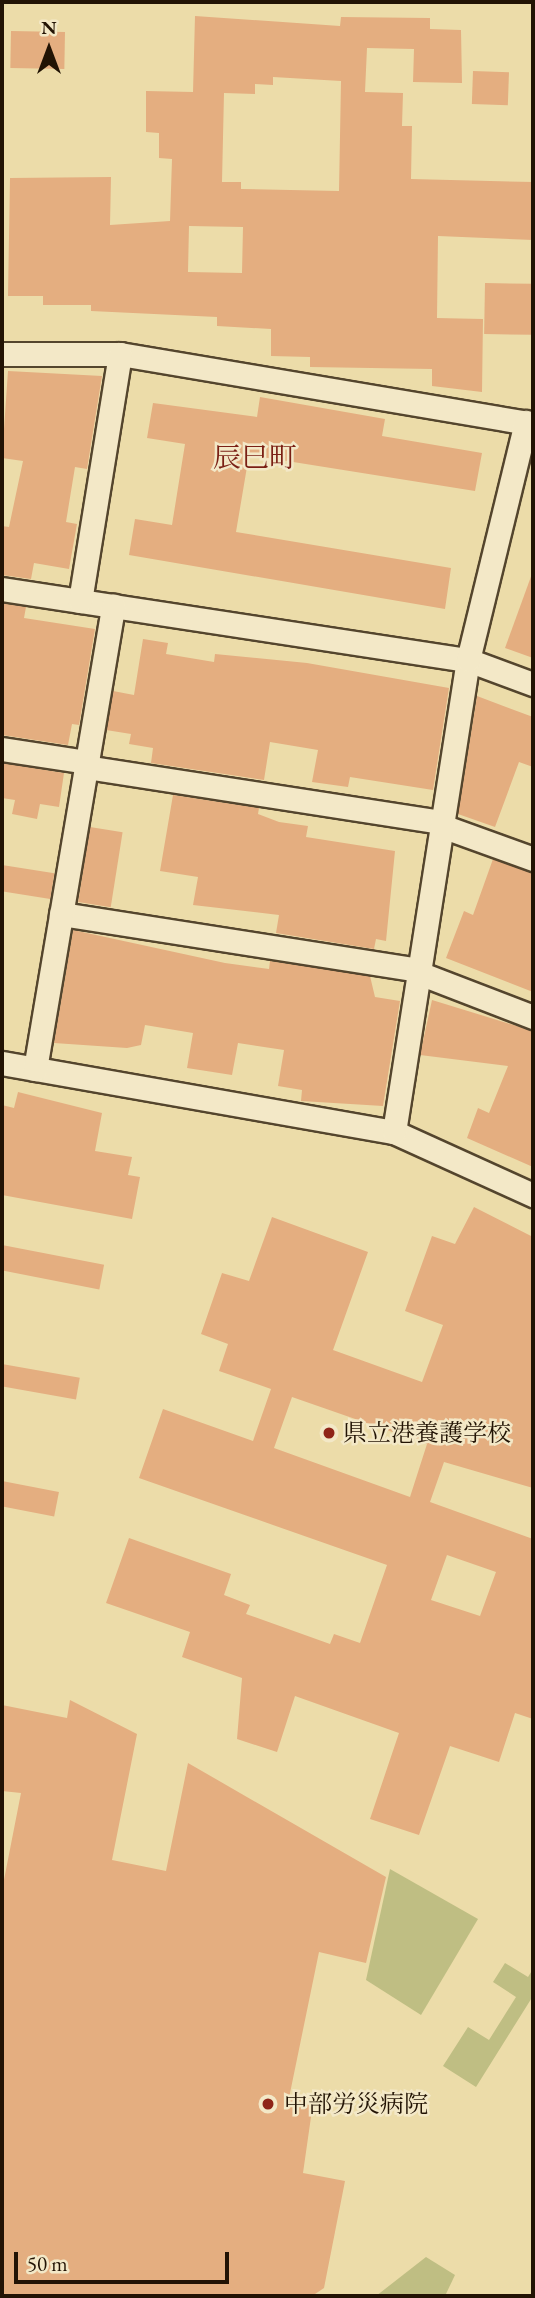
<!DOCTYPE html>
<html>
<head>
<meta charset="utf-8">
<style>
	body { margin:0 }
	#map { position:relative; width:535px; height:2298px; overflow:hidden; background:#ecdca9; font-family:"EB Garamond","Noto Serif JP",serif }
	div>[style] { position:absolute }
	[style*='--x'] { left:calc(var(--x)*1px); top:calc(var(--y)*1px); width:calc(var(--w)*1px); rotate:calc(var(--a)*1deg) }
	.green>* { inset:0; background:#bfbe83 }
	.building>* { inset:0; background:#e4ae80; transform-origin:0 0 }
	.roads { filter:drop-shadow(2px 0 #54452d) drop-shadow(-2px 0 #54452d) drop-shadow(0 2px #54452d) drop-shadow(0 -2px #54452d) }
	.minor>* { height:23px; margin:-11.5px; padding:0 11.5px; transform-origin:11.5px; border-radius:11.5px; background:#f3e8c7 }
	.dots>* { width:19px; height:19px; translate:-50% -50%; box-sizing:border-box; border:4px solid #f3e8c7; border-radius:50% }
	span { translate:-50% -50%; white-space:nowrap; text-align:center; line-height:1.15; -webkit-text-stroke:5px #f3e8c7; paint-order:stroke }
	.poi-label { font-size:24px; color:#221304 }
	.left { translate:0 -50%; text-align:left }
	.quarter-label { font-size:28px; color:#7a1f14 }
	.frame { position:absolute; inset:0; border:4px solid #221304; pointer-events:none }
	.north { position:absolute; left:14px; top:14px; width:70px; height:70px; -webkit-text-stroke:5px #f3e8c7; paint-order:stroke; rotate:0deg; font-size:19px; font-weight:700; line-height:28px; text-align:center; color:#221304 }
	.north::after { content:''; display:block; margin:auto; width:24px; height:32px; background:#221304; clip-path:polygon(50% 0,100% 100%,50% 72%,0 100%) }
	.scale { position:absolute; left:14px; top:2252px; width:215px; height:32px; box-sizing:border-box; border:4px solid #221304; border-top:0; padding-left:9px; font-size:21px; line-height:24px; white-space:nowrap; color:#221304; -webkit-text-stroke:5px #f3e8c7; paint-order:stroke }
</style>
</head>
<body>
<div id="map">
	<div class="green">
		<i style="clip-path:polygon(390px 1869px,478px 1919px,421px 2015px,366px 1980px)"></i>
		<i style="clip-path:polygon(505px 1963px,528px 1977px,533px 1969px,533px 1996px,476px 2087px,443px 2066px,468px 2027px,489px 2040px,516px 1997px,493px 1982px)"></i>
		<i style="clip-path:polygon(426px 2257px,455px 2275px,445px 2296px,376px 2296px)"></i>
	</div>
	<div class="building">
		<i style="clip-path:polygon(evenodd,195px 16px,340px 26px,341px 17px,430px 18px,430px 29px,461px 30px,462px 83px,413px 82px,414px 49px,367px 48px,365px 92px,403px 93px,402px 126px,412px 126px,411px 179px,533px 182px,533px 240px,438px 236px,437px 318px,483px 319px,482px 392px,432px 386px,432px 369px,310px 367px,310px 357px,271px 356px,271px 329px,217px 326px,217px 317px,91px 311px,91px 305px,43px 305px,43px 296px,8px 296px,10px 178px,111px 177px,110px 225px,170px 221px,172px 159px,159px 158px,159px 133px,146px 132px,146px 91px,193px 92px,195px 16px,273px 77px,341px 81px,339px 191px,241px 189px,241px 182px,222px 182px,224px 93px,255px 94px,255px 84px,273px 85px,273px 77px,195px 16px,189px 226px,243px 227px,242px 273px,188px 272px,189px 226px)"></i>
		<i style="left:11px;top:31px;width:54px;height:37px;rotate:1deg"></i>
		<i style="left:473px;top:71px;width:36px;height:33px;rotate:2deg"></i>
		<i style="left:485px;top:283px;width:48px;height:51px;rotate:1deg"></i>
		<i style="clip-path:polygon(8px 371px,102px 376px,87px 469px,75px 467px,66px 522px,77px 524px,69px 569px,34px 563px,31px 579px,2px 575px,2px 526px,9px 527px,23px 461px,2px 458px)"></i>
		<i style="clip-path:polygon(260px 397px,385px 419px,382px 436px,482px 453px,475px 491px,249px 455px,236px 532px,451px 568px,445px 609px,129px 555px,135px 519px,172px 525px,185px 444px,147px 438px,153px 403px,257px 417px)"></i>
		<i style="clip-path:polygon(533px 571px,533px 658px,505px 648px)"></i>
		<i style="clip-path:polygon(2px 603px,26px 607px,24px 618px,95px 629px,79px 725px,72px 724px,68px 745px,2px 735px)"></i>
		<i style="clip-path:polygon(143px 639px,168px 643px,166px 654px,214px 662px,215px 654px,307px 663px,449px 688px,433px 790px,350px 777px,348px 787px,312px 782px,318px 750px,270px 742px,264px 780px,151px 763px,153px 748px,129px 744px,131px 734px,106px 730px,113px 691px,134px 695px)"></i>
		<i style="clip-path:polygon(477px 696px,533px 717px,533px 767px,519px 762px,495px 827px,458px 814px)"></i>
		<i style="clip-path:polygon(2px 763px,64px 773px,59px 807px,40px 804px,37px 819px,12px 814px,15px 800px,2px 798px)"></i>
		<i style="clip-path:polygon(173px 795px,259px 808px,258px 814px,279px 822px,308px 826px,306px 837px,395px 851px,386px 941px,376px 939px,374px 949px,276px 933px,279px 915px,193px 905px,198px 877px,160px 871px)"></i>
		<i style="left:90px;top:827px;width:33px;height:76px;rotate:9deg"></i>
		<i style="clip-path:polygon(493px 859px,533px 873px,533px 992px,446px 958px,464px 911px,473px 915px)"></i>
		<i style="left:2px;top:865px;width:53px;height:26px;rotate:9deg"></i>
		<i style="clip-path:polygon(73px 930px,225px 963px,269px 969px,270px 961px,370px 976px,375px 997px,400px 1001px,383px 1106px,301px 1101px,302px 1090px,278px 1086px,284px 1050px,238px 1043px,232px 1075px,187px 1068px,193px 1033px,145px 1025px,141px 1045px,127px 1048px,54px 1043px)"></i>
		<i style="clip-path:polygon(432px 1000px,533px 1031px,533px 1167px,467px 1138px,478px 1108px,489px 1113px,508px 1066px,420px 1055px)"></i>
		<i style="clip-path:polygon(18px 1092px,102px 1113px,95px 1151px,132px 1157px,128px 1175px,140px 1177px,132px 1219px,2px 1195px,2px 1105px,14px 1108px)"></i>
		<i style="clip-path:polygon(evenodd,474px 1207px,533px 1237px,533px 1488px,444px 1462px,430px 1502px,533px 1539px,533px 1719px,515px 1713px,499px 1762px,450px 1746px,419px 1835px,370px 1819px,399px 1733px,295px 1696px,277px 1752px,237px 1739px,242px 1678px,182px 1657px,190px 1632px,106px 1603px,129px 1538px,231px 1574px,224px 1595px,250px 1605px,246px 1614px,330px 1644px,334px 1634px,360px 1643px,387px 1565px,139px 1478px,163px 1409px,253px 1441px,271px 1389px,219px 1371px,228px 1344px,201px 1334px,222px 1273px,249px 1281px,272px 1217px,368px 1252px,333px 1350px,422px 1382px,443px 1325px,405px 1311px,432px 1236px,455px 1244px,474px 1207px,292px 1397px,427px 1444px,410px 1497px,274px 1448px,292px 1397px,474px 1207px,447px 1555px,496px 1572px,480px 1616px,431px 1600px,447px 1555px)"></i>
		<i style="left:2px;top:1245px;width:104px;height:25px;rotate:11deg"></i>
		<i style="left:2px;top:1364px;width:79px;height:22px;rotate:10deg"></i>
		<i style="left:2px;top:1481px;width:58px;height:25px;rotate:11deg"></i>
		<i style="clip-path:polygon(70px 1700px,137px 1734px,112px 1860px,166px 1871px,188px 1763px,386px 1877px,366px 1963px,319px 1952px,289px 2098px,313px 2103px,303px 2173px,345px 2181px,324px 2288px,312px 2296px,2px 2296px,2px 1890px,21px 1793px,2px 1791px,2px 1705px,67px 1718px)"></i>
	</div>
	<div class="roads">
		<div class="minor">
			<i style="--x:2;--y:354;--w:118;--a:0"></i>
			<i style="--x:120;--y:354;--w:419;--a:9.6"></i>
			<i style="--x:2;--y:589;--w:471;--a:8.7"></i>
			<i style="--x:468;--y:660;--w:69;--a:20.3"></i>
			<i style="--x:80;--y:601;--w:250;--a:-80.8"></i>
			<i style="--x:2;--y:749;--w:86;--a:8.7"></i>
			<i style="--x:86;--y:767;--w:360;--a:8.8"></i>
			<i style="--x:442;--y:826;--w:97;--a:19.9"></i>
			<i style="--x:61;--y:914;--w:363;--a:8.9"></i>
			<i style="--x:419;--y:973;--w:122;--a:21.1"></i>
			<i style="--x:2;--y:1063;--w:398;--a:10"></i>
			<i style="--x:394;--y:1132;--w:153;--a:24.4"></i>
			<i style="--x:35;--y:1069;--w:470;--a:-80.4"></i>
			<i style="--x:394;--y:1132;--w:478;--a:-81.1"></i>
			<i style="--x:468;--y:660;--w:245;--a:-76.3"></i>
		</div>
	</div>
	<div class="dots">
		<i style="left:329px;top:1433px;background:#8f2418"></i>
		<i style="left:268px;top:2104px;background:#8f2418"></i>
	</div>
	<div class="poi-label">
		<span class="left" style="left:343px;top:1433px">県立港養護学校</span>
		<span class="left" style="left:284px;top:2104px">中部労災病院</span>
	</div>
	<div class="quarter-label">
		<span style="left:255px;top:457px">辰巳町</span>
	</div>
	<div class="frame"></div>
	<div class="north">N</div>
	<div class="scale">50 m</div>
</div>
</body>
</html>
